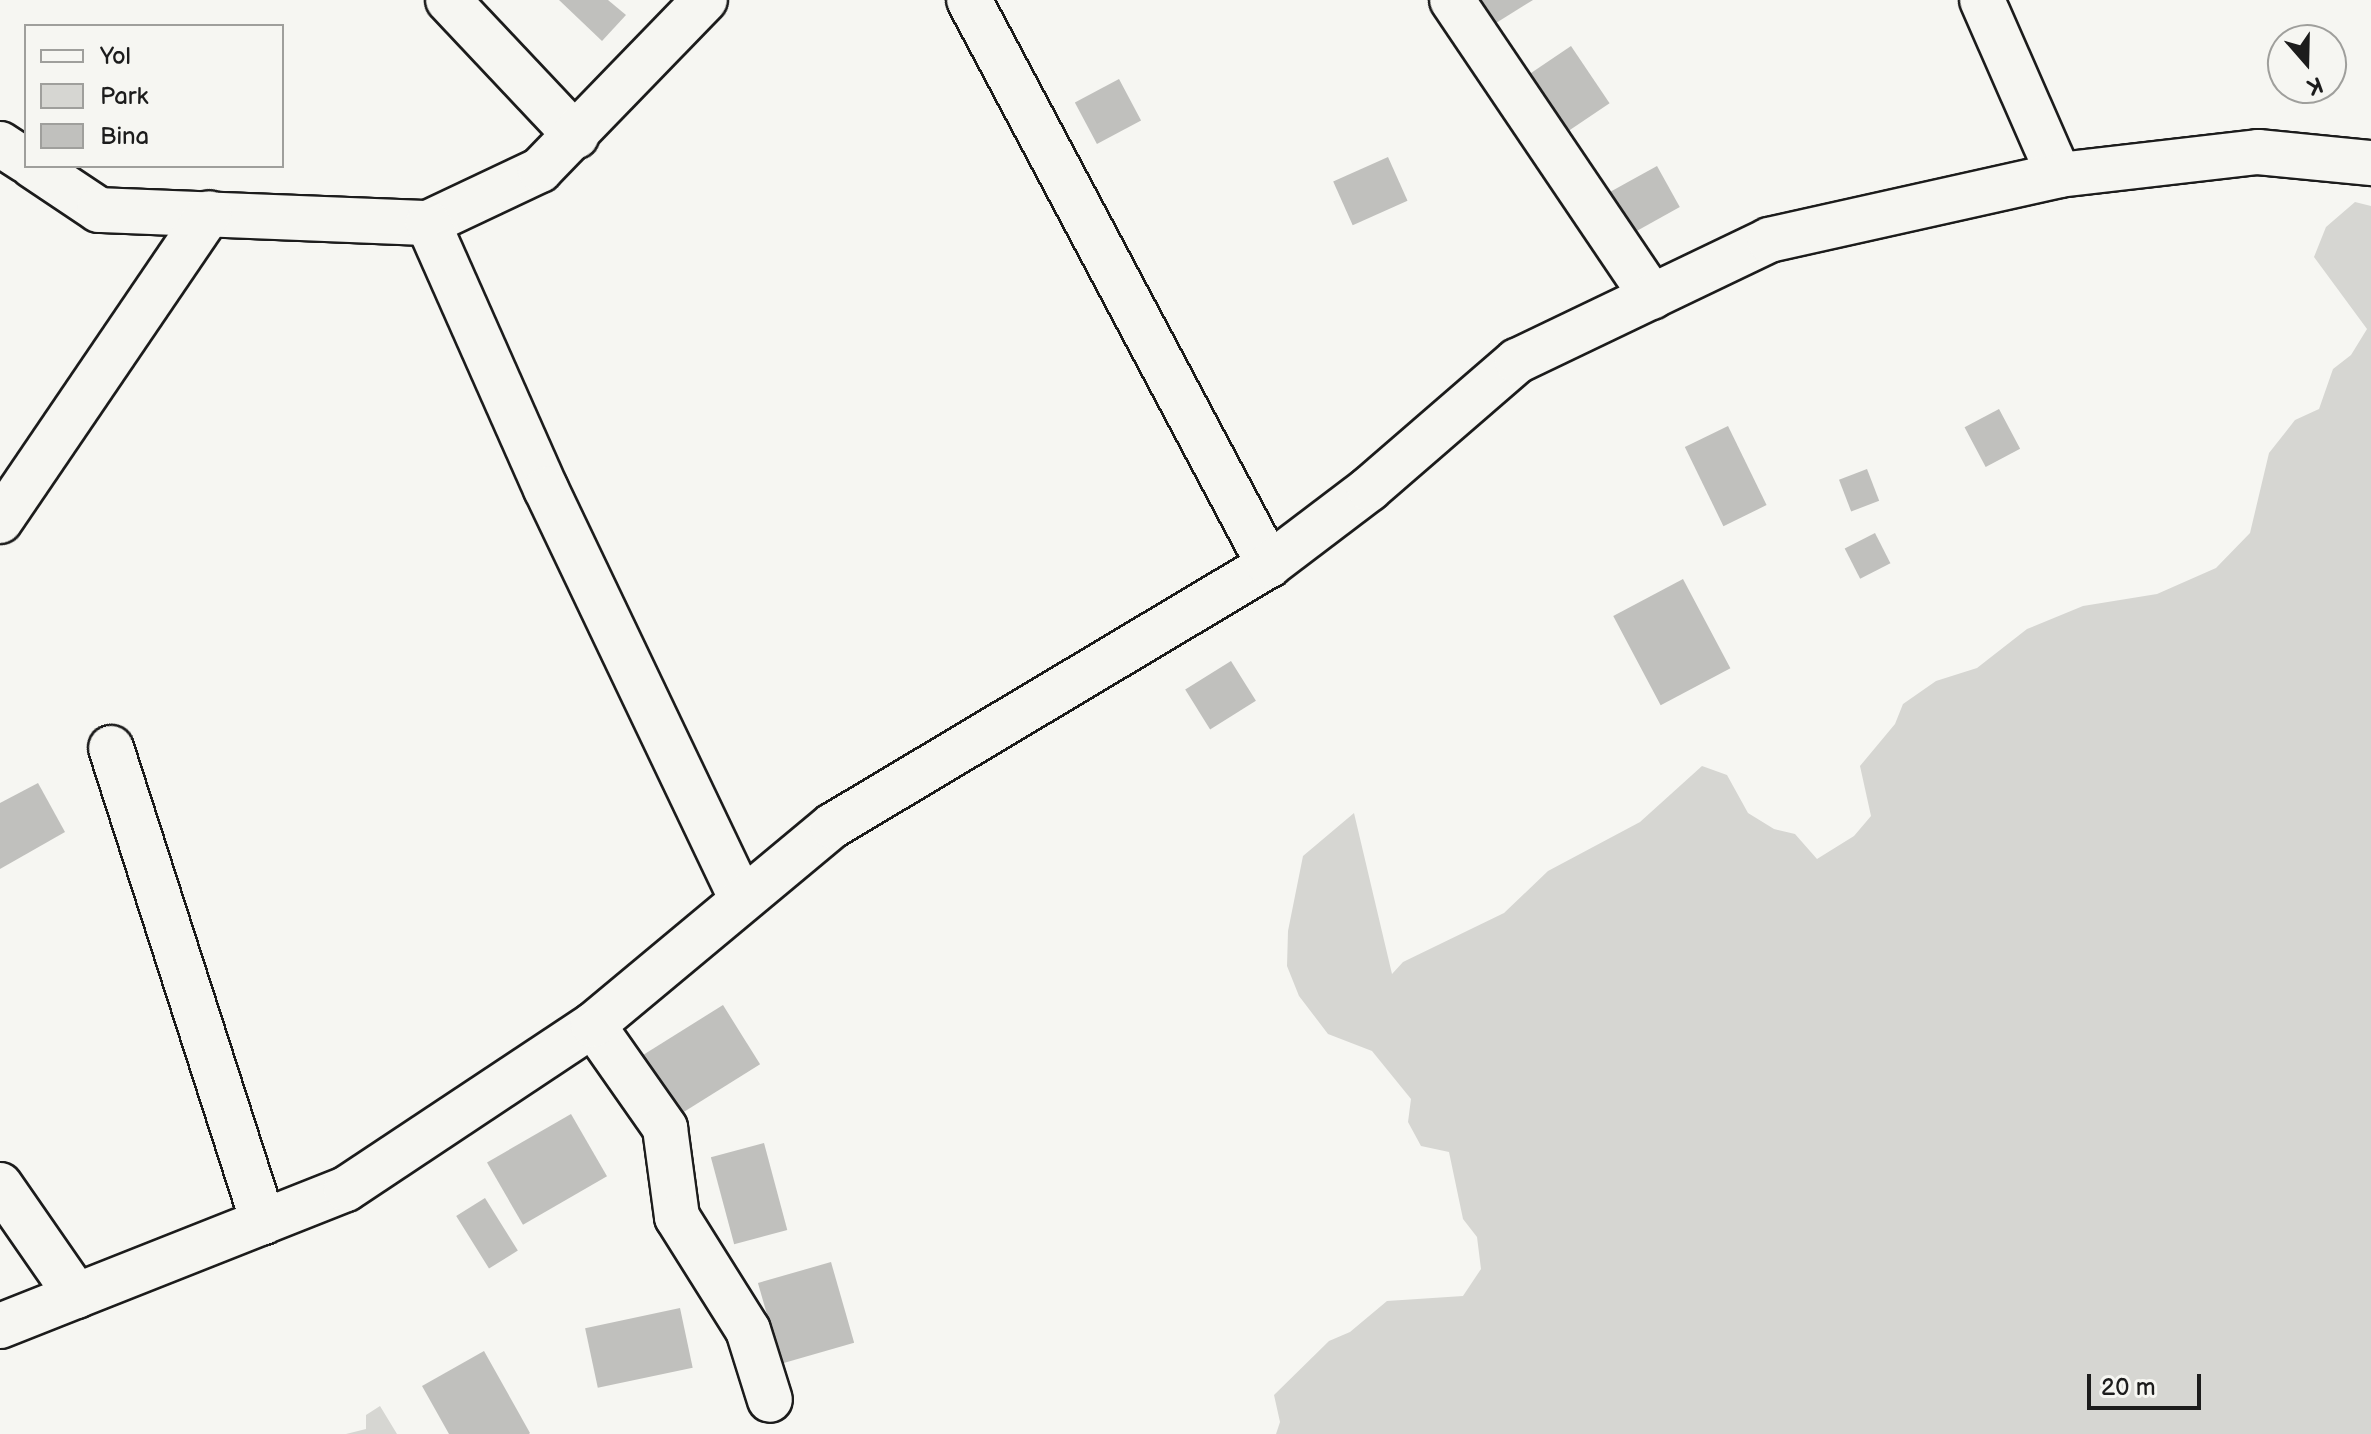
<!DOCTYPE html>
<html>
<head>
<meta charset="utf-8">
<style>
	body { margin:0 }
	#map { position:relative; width:2371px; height:1434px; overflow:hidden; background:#f6f6f2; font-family:"Balsamiq Sans",sans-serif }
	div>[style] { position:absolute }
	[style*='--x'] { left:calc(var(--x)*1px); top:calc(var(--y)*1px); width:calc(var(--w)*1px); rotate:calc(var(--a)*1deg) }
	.green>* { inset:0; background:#d6d6d2 }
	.building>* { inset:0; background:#c0c0bd; transform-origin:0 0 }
	.roads { filter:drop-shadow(2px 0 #1c1c1c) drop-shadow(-2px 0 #1c1c1c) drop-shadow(0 2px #1c1c1c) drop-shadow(0 -2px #1c1c1c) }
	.minor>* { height:44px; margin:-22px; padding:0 22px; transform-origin:22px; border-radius:22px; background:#f6f6f2 }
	span { translate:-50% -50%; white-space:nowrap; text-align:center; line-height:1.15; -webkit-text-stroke:6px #f6f6f2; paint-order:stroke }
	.legend { position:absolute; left:24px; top:24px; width:260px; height:144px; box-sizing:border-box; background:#f6f6f2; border:2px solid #9f9f9c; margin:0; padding:10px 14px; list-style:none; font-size:24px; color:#1c1c1c }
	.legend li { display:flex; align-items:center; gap:16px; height:40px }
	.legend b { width:40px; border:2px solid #9f9f9c }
	.north { position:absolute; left:2267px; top:24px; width:80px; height:80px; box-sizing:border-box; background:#f6f6f2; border:2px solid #9f9f9c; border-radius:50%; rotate:160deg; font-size:22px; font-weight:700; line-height:32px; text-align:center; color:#1c1c1c }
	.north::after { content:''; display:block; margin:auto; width:28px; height:36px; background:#1c1c1c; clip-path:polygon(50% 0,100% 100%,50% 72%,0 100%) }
	.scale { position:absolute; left:2087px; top:1374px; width:114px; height:36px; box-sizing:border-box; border:4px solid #1c1c1c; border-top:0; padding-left:10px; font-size:24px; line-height:28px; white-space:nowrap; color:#1c1c1c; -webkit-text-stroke:6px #f6f6f2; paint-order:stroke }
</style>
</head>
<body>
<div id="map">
	<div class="green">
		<i style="clip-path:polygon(2355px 202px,2371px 206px,2371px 1434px,1276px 1434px,1280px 1422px,1274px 1395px,1329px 1341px,1350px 1332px,1387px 1301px,1463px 1296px,1481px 1269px,1477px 1237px,1463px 1219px,1449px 1152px,1421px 1146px,1408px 1122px,1411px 1099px,1372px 1051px,1328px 1034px,1299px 996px,1287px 966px,1288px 931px,1303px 856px,1354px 813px,1392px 974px,1403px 962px,1504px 913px,1548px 871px,1640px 822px,1702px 766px,1727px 775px,1748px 813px,1774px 829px,1795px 834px,1817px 859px,1854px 836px,1871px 816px,1860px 766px,1895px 724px,1903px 704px,1936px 681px,1977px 668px,2027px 629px,2083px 606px,2157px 594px,2216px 568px,2250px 533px,2269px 453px,2295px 420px,2319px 409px,2333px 369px,2351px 355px,2367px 329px,2314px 257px,2326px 227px)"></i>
		<i style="clip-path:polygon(380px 1406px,397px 1434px,346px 1434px,366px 1429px,366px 1415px)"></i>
	</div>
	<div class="building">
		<i style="clip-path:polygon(559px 0,608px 0,626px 15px,602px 41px)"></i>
		<i style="clip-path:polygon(1471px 0,1533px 0,1488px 28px)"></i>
		<i style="left:1571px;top:46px;width:69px;height:60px;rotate:56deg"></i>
		<i style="left:1119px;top:79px;width:47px;height:50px;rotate:62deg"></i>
		<i style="left:1388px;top:157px;width:48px;height:60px;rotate:66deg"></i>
		<i style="left:1657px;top:166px;width:47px;height:59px;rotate:61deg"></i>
		<i style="left:1999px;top:409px;width:45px;height:39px;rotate:62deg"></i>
		<i style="left:1728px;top:426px;width:88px;height:48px;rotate:64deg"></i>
		<i style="left:1867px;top:469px;width:34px;height:30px;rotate:69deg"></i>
		<i style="left:1875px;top:533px;width:34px;height:34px;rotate:63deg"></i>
		<i style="left:1683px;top:579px;width:101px;height:79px;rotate:62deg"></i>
		<i style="left:1231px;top:661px;width:47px;height:54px;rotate:58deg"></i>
		<i style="clip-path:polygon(38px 783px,65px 832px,0 869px,0 803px)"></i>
		<i style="left:723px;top:1005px;width:70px;height:99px;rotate:58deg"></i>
		<i style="left:571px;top:1114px;width:72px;height:97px;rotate:60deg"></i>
		<i style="left:764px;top:1143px;width:90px;height:55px;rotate:75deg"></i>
		<i style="left:485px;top:1198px;width:62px;height:34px;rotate:58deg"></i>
		<i style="left:831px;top:1262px;width:84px;height:76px;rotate:74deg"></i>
		<i style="left:680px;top:1308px;width:61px;height:97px;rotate:78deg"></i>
		<i style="clip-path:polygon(484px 1351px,530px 1433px,529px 1434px,449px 1434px,422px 1386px)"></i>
	</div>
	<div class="roads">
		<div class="minor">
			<i style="--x:448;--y:0;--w:187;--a:46.7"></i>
			<i style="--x:969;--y:0;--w:640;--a:62.03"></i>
			<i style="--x:1452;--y:0;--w:358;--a:56"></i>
			<i style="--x:1982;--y:0;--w:191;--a:66.3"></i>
			<i style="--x:0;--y:144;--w:31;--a:33"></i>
			<i style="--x:33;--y:166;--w:79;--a:33.7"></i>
			<i style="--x:99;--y:210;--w:329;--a:2.3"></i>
			<i style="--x:428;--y:223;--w:124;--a:-25.3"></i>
			<i style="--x:540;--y:170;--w:237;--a:-45.9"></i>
			<i style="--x:428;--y:223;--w:291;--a:66.1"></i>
			<i style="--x:546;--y:489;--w:455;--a:64.5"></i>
			<i style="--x:0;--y:521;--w:372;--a:-55.8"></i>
			<i style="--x:111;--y:748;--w:498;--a:72.2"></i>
			<i style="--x:593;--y:1025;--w:126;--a:55"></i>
			<i style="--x:665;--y:1128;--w:90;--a:82.3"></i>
			<i style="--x:677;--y:1217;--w:133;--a:57.9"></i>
			<i style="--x:748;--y:1330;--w:73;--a:72.6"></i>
			<i style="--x:0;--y:1185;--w:135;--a:55.3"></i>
			<i style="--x:0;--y:1326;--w:372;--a:-21.6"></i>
			<i style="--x:346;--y:1189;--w:296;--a:-33.6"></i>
			<i style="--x:593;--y:1025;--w:311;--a:-39.8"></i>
			<i style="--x:832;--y:826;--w:509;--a:-30.85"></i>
			<i style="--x:1269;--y:565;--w:126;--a:-37.2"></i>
			<i style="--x:1369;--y:489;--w:196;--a:-40.9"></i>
			<i style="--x:1517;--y:361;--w:280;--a:-25.6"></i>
			<i style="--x:1769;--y:240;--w:297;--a:-12.6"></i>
			<i style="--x:2059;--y:175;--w:200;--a:-6.6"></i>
			<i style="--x:2258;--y:152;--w:114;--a:5.6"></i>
		</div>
	</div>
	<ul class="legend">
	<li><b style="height:10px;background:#f6f6f2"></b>Yol</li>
	<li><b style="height:22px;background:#d6d6d2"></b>Park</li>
	<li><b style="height:22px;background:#c0c0bd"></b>Bina</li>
	</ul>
	<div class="north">K</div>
	<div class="scale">20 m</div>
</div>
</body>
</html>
